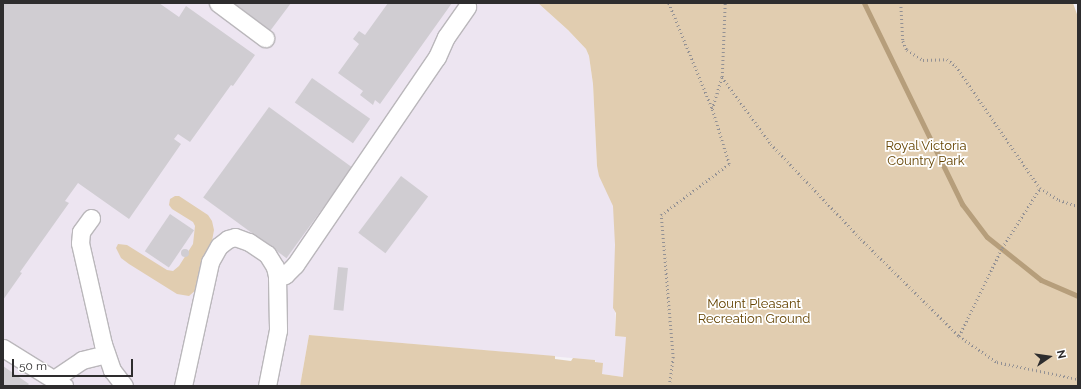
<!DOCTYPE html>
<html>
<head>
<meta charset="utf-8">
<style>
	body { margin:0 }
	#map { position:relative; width:1081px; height:389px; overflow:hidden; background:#f5f2f7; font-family:Raleway,sans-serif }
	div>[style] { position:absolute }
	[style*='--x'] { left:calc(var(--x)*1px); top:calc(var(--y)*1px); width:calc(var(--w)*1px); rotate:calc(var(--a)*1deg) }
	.built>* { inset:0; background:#ede5f1 }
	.green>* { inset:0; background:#e1cdb0 }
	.stream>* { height:5px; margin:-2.5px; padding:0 2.5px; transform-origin:2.5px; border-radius:2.5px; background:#b69e7b }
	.building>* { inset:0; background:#d0cdd2; transform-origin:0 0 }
	.round { border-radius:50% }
	.path>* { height:2.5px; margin-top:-1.25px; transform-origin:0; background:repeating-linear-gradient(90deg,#939194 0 1px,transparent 0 4px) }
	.roads { filter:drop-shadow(1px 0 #bab7bb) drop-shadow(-1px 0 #bab7bb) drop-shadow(0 1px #bab7bb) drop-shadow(0 -1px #bab7bb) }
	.minor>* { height:17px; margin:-8.5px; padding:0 8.5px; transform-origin:8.5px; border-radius:8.5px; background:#fff }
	span { translate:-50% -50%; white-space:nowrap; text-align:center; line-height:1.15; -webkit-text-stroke:3.5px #fff; paint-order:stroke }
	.park-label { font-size:13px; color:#654402 }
	.frame { position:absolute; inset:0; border:4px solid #2e2d2e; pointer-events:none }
	.north { position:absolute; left:1029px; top:337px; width:40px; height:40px; -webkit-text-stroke:3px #fff; paint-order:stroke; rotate:77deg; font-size:11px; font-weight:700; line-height:16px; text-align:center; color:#2e2d2e }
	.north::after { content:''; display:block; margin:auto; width:14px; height:18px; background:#2e2d2e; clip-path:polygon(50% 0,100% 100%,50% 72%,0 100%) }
	.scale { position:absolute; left:12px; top:359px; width:121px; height:18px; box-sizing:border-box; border:2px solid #2e2d2e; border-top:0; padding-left:5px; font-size:12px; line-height:14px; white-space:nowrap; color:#2e2d2e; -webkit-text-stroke:3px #fff; paint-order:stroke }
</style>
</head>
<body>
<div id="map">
	<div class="built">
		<i style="clip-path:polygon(3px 3px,538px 3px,568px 30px,586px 49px,589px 56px,593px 84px,597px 166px,617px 204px,615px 336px,626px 337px,626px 386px,623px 377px,602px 374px,595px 360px,309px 335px,300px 386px,3px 386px)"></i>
	</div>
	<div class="green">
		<i style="clip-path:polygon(538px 3px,1073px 3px,1078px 17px,1078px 386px,300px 386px,309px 335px,555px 356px,555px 359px,571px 361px,573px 358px,595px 360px,595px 362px,603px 363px,602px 374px,623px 377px,626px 337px,615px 336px,616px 313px,613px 308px,615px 245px,613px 206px,599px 176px,597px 166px,593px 84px,589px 56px,586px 49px,568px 30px)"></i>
		<i style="clip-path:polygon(175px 196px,179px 196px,208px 215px,212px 221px,214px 230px,212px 241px,197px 289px,189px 296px,177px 294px,129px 264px,121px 258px,116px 248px,118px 244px,127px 245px,167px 270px,173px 271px,179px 266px,193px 244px,195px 226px,193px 222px,172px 209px,169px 205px,170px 199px)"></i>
	</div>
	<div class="stream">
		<i style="--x:864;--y:3;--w:224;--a:64"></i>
		<i style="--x:962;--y:204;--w:41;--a:52.9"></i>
		<i style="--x:987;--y:237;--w:69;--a:38.5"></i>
		<i style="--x:1041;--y:280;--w:40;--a:23.4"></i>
	</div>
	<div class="building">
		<i style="clip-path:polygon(3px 3px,159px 3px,179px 17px,186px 6px,255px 55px,233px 86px,231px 85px,190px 142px,178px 134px,174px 139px,181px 144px,129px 219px,78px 183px,65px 201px,69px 203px,20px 272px,22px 273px,3px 300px)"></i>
		<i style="clip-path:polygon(231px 3px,291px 3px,270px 31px)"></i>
		<i style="clip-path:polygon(388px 3px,452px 3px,380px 104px,375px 100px,373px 105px,360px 95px,363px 91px,338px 73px,359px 44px,353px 39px,359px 31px,365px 35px)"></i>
		<i style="left:312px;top:78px;width:71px;height:30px;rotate:35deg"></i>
		<i style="left:269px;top:107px;width:103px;height:112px;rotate:36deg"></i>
		<i style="left:401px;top:176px;width:34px;height:71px;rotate:37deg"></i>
		<i style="left:170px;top:214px;width:29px;height:45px;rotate:34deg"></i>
		<i class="round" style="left:181px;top:249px;width:8px;height:8px"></i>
		<i style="left:338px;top:267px;width:10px;height:43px;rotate:6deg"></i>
		<i style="clip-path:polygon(3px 366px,29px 384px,27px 386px,3px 386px)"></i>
	</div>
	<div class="path">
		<i style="--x:669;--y:3;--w:113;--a:67.7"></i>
		<i style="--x:901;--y:3;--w:38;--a:87"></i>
		<i style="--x:903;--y:41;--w:10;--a:66"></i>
		<i style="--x:907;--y:50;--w:19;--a:32"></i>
		<i style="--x:923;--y:60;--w:24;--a:-2"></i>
		<i style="--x:947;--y:59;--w:11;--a:38"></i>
		<i style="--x:956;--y:66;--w:148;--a:55.5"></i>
		<i style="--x:1040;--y:188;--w:22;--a:32"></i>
		<i style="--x:1059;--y:200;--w:20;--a:18"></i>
		<i style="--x:722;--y:77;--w:83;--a:53.8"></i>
		<i style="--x:771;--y:144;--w:131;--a:46.5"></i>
		<i style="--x:861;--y:239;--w:138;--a:44.7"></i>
		<i style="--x:959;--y:336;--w:46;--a:34.4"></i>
		<i style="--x:997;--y:362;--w:83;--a:11.9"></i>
		<i style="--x:959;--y:336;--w:98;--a:-64"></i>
		<i style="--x:1002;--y:248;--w:71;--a:-57.7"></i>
		<i style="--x:669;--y:386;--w:28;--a:-82"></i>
		<i style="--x:673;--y:358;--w:144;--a:-94.8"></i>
		<i style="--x:661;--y:215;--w:85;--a:-36.9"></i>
		<i style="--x:729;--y:164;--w:58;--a:-107.2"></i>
		<i style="--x:712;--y:109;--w:34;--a:-73"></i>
		<i style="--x:722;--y:77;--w:74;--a:-87.7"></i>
	</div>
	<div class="roads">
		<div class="minor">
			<i style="--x:218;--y:3;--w:59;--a:36.7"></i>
			<i style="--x:91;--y:218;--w:17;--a:126"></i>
			<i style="--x:81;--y:232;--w:11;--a:95"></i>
			<i style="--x:80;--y:243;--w:104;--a:77.2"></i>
			<i style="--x:103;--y:344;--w:28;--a:71"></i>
			<i style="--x:112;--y:370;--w:20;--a:53"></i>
			<i style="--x:277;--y:278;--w:9;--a:-21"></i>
			<i style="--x:285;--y:275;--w:14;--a:-45"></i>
			<i style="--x:295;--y:265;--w:252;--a:-55.7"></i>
			<i style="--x:437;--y:57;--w:22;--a:-66"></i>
			<i style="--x:446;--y:37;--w:37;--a:-55"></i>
			<i style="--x:3;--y:348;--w:72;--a:31.9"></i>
			<i style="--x:54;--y:379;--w:34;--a:-34"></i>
			<i style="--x:82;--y:360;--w:25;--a:-14"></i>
			<i style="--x:183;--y:386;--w:127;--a:-77.7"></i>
			<i style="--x:210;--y:262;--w:18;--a:-61"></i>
			<i style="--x:219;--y:246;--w:11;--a:-38"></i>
			<i style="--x:228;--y:239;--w:7;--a:-16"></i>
			<i style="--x:235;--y:237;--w:15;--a:20"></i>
			<i style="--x:249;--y:242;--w:22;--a:34"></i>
			<i style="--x:267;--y:254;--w:15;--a:58"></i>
			<i style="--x:275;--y:267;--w:9;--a:77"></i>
			<i style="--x:277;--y:276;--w:54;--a:88.9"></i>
			<i style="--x:278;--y:330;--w:57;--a:101.1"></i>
		</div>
	</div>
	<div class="park-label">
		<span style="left:926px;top:154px">Royal Victoria<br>Country Park</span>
		<span style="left:754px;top:312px">Mount Pleasant<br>Recreation Ground</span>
	</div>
	<div class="frame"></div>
	<div class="north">N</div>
	<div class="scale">50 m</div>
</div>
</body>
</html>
